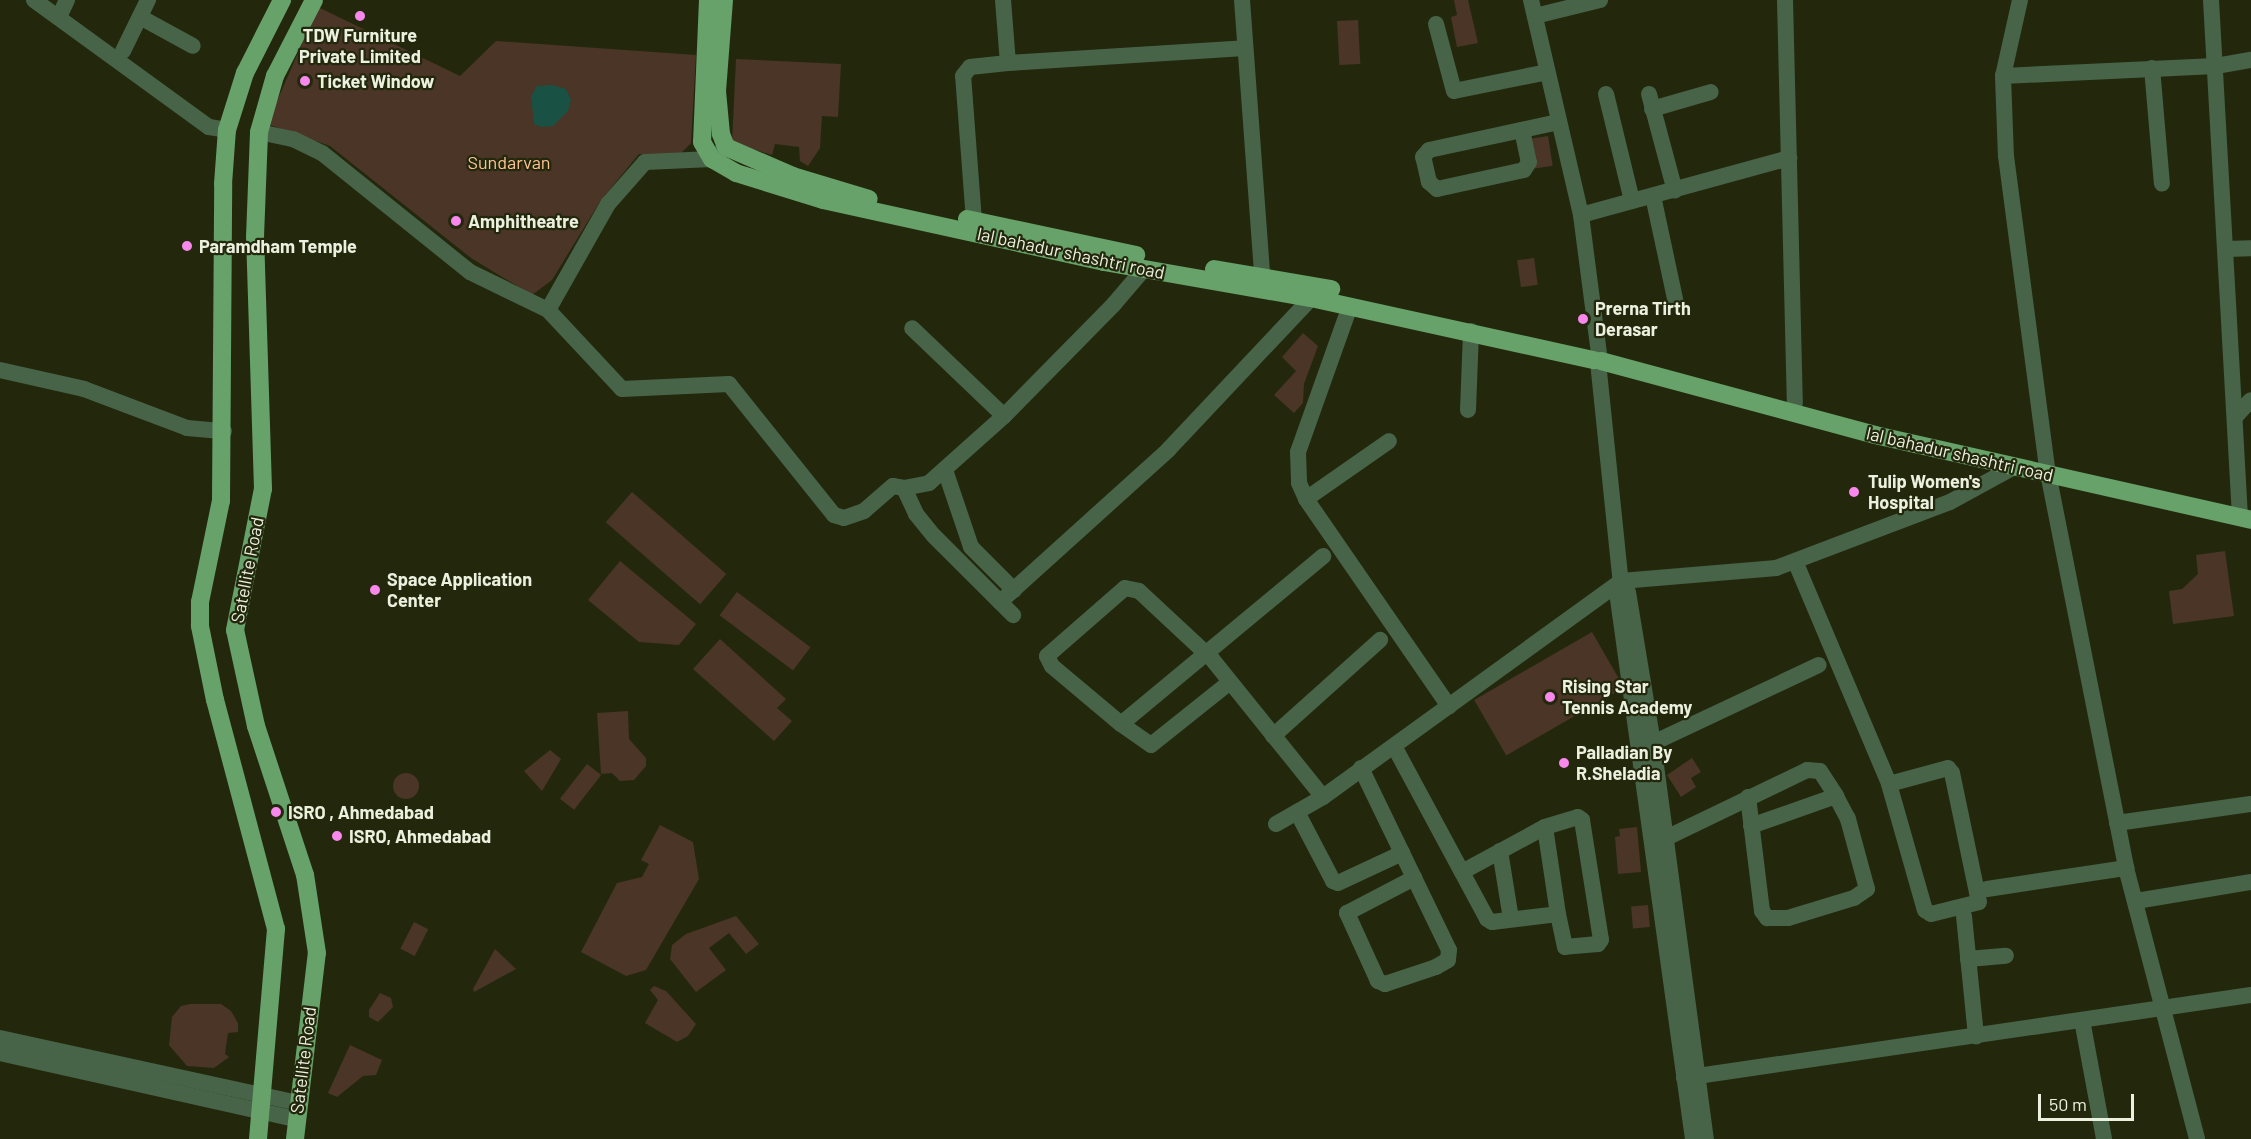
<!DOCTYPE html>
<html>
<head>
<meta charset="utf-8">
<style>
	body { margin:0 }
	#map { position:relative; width:2251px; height:1139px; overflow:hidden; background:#23280d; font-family:Barlow,sans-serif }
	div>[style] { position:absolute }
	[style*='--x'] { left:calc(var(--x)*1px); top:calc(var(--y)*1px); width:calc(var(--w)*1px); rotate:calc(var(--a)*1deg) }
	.green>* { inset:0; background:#4a3526; transform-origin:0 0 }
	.round { border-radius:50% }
	.water>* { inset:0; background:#195245 }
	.minor>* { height:16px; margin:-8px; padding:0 8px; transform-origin:8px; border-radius:8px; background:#476448 }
	.major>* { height:18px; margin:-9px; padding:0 9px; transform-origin:9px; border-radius:9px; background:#66a26a }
	.dots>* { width:16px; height:16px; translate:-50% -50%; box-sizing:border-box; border:3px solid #23280d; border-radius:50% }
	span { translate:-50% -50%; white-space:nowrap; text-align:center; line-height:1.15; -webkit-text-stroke:4.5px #23280d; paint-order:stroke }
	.poi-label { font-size:18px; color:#ecf0df; font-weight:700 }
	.left { translate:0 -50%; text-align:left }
	.park-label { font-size:18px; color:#ffc293 }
	.street-label { font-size:18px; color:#ecf0df }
	.scale { position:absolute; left:2038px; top:1094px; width:96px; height:27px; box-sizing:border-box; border:3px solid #ecf0df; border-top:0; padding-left:8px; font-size:18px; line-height:21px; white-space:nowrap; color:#ecf0df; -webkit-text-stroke:4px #23280d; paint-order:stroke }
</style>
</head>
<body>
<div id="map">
	<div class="green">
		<i style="clip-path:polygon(1454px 0,1468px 0,1478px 43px,1457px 47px,1451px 17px,1457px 15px)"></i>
		<i style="clip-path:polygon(318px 7px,460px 76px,496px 41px,696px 55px,691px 143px,678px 156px,639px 154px,601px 200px,552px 280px,532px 295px,471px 258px,330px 146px,267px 124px)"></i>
		<i style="left:1358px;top:20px;width:44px;height:21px;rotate:87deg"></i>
		<i style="clip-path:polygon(736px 59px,841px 64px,838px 117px,822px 116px,820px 148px,808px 166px,800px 161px,799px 147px,775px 144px,772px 155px,732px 143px)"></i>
		<i style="left:1548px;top:136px;width:30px;height:18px;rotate:81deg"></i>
		<i style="left:1534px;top:258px;width:27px;height:17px;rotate:82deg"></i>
		<i style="clip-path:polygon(1303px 333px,1318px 346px,1304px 384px,1303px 403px,1294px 413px,1274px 395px,1296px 371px,1282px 357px)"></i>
		<i style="left:632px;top:492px;width:125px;height:40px;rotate:41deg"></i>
		<i style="clip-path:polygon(2225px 551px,2234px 616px,2173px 624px,2169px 591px,2182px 589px,2198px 574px,2196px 555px)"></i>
		<i style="clip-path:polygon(620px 561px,696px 624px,679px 645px,639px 642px,588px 600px)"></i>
		<i style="left:737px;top:592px;width:92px;height:29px;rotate:37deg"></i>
		<i style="left:1592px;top:632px;width:64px;height:136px;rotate:60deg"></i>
		<i style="clip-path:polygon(720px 639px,786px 699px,777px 708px,792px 721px,774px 741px,693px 669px)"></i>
		<i style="clip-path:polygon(628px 711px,629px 739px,646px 758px,646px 766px,634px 780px,620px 781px,612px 773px,601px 774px,597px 713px)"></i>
		<i style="clip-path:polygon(550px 750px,561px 759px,542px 791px,524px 771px)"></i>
		<i style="clip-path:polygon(1692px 758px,1701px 772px,1691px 778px,1696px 787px,1681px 797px,1667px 775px)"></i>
		<i style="left:587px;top:764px;width:18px;height:44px;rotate:38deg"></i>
		<i class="round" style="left:393px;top:773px;width:26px;height:26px"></i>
		<i style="clip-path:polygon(660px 825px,693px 842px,699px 879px,646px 970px,626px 976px,581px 952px,617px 883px,642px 877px,649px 864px,641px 860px)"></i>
		<i style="clip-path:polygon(1637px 827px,1641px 872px,1618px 874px,1615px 837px,1620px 836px,1619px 829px)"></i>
		<i style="left:1648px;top:905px;width:22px;height:17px;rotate:85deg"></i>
		<i style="clip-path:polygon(736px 916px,759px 944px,746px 954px,729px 933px,709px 948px,726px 970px,696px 992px,670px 959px,672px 945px,686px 934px)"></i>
		<i style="left:414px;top:922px;width:16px;height:30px;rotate:27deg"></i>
		<i style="clip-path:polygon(495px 949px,516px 969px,474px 992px,473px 989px)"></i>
		<i style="clip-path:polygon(654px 986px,666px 991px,696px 1024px,688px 1036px,677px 1042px,645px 1023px,658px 1000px,650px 990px)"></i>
		<i style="clip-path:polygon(380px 993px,391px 998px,393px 1007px,378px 1022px,369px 1017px,369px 1010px)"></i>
		<i style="clip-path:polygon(190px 1004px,221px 1004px,231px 1011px,238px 1023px,238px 1032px,228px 1033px,225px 1054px,229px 1057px,214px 1068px,187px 1066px,169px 1045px,172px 1017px,181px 1006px)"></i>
		<i style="clip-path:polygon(350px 1045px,382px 1060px,376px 1075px,363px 1076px,337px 1097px,328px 1093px)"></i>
	</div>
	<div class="water">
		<i style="clip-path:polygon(552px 85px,566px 89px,571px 100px,568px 111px,553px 126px,541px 127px,534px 124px,531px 96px,537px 86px)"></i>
	</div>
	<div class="minor">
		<i style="--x:34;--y:0;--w:216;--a:36"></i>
		<i style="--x:209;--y:127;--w:18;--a:9"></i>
		<i style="--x:1003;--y:0;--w:63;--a:85.5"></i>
		<i style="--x:1008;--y:63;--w:237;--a:-3.6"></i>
		<i style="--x:1242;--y:0;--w:289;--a:85.8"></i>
		<i style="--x:1531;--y:0;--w:221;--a:76.9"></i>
		<i style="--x:1581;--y:215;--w:139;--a:82.6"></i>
		<i style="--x:1785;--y:0;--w:403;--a:88.6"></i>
		<i style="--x:2020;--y:0;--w:78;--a:102.6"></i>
		<i style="--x:2003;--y:76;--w:80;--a:87.9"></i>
		<i style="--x:2006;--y:156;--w:320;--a:82.5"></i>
		<i style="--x:2048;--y:473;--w:403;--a:78.8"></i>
		<i style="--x:2126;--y:868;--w:280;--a:75.3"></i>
		<i style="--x:2211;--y:0;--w:518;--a:86.79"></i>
		<i style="--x:1535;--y:16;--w:67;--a:-13.8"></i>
		<i style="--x:59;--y:17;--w:19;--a:-65"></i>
		<i style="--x:140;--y:17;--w:60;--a:28.7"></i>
		<i style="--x:1436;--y:24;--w:69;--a:75"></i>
		<i style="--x:1454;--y:91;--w:95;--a:-11.5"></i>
		<i style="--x:123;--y:51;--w:57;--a:-63.9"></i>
		<i style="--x:2152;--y:68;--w:116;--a:85.1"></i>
		<i style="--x:2003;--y:76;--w:213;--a:-2.7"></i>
		<i style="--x:2216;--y:66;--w:36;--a:-10"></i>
		<i style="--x:1606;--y:94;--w:110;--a:76.3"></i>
		<i style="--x:1649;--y:94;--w:100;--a:75"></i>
		<i style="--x:1652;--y:109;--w:61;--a:-16.1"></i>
		<i style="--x:1522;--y:130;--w:33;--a:78"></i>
		<i style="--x:1529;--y:162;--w:9;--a:122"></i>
		<i style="--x:1524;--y:170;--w:89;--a:167.7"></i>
		<i style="--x:1437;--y:189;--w:11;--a:-139"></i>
		<i style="--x:1429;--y:182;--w:26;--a:-103"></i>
		<i style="--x:1423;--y:157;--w:9;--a:-49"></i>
		<i style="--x:1429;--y:150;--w:133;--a:-12.2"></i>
		<i style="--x:259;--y:132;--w:35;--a:12"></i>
		<i style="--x:293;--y:139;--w:32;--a:26"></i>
		<i style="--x:322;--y:153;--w:190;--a:38.8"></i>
		<i style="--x:470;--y:272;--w:87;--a:26"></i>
		<i style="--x:548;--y:310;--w:122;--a:-60.5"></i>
		<i style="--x:608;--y:204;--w:56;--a:-48.6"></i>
		<i style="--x:645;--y:162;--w:67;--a:-2.6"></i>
		<i style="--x:712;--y:159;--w:11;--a:-38"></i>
		<i style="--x:1653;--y:196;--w:109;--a:77.9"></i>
		<i style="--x:1581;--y:215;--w:216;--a:-15.3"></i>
		<i style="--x:974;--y:221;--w:145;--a:-94.3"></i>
		<i style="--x:963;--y:76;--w:11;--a:-52"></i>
		<i style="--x:970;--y:67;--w:38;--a:-6"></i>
		<i style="--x:2226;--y:249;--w:25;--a:-2"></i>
		<i style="--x:1350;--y:306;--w:155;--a:109.6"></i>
		<i style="--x:1298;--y:452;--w:31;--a:88"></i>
		<i style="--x:1299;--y:483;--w:17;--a:66"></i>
		<i style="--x:1306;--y:499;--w:252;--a:55.4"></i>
		<i style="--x:548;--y:310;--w:108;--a:46.9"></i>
		<i style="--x:622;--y:389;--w:107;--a:-2.7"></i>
		<i style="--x:729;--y:384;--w:168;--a:51.3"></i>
		<i style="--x:834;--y:515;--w:10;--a:17"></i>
		<i style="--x:844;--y:518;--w:21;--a:-19"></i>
		<i style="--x:864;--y:511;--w:38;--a:-41"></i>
		<i style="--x:893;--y:486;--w:11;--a:10"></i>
		<i style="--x:904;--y:488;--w:29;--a:65"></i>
		<i style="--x:916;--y:514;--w:28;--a:51"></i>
		<i style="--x:934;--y:536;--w:112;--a:45"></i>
		<i style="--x:1598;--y:362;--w:224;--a:84.1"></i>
		<i style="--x:1621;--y:585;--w:8;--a:120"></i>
		<i style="--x:1617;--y:592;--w:552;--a:82.09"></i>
		<i style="--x:0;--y:370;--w:86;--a:12.7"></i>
		<i style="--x:84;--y:389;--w:110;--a:20.7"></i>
		<i style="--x:187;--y:428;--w:37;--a:5"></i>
		<i style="--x:1468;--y:410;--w:79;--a:-87.8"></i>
		<i style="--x:1004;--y:416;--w:157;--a:-45.5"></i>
		<i style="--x:1114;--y:304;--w:46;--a:-49.4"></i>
		<i style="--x:2235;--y:417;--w:23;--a:-47"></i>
		<i style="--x:945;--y:470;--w:81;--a:71.3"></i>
		<i style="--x:971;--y:547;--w:61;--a:45"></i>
		<i style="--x:904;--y:488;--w:25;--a:-11"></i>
		<i style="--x:929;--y:483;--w:101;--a:-41.8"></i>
		<i style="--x:1004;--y:416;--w:127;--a:-136.3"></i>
		<i style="--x:1306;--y:499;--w:101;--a:-34.9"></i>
		<i style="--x:1795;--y:561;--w:242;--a:67.1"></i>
		<i style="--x:1889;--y:784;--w:131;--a:74.1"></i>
		<i style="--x:1925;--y:910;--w:7;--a:34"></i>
		<i style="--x:1931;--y:914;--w:49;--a:-14"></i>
		<i style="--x:1979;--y:902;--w:132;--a:-101.8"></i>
		<i style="--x:1952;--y:773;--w:6;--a:-129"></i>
		<i style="--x:1948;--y:768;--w:61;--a:164.8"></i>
		<i style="--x:1628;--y:592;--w:153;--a:80.6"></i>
		<i style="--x:1653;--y:743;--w:400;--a:82.4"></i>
		<i style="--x:1000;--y:602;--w:227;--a:-42.1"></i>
		<i style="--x:1168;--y:450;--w:209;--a:-46.7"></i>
		<i style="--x:1230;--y:682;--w:101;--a:141.4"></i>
		<i style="--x:1151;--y:745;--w:37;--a:-145"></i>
		<i style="--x:1121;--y:724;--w:90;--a:-140"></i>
		<i style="--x:1052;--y:666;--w:11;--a:-117"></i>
		<i style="--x:1047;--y:656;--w:103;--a:-41.1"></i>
		<i style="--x:1125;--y:588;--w:14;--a:12"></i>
		<i style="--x:1139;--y:591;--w:100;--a:43"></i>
		<i style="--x:1212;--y:659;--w:177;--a:51.2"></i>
		<i style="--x:1121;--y:724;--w:263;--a:-39.7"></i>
		<i style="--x:1273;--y:736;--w:144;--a:-41.9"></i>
		<i style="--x:1653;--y:743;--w:183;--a:-25.2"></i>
		<i style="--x:1394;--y:746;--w:196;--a:61.7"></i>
		<i style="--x:1487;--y:919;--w:6;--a:31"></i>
		<i style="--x:1492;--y:922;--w:66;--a:-6.9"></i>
		<i style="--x:1558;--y:914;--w:88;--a:-98.5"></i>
		<i style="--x:1361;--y:768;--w:202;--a:64.2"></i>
		<i style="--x:1449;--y:950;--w:10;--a:96"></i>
		<i style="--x:1448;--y:960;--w:14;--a:150"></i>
		<i style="--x:1436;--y:967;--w:54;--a:161.6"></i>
		<i style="--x:1385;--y:984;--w:8;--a:-157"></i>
		<i style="--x:1378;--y:981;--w:75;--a:-114.5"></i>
		<i style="--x:1347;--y:913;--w:76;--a:-27.6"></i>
		<i style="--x:1748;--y:797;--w:115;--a:83"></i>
		<i style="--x:1762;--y:911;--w:9;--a:54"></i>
		<i style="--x:1767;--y:918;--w:21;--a:0"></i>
		<i style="--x:1788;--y:918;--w:69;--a:-16.9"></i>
		<i style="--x:1854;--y:898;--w:16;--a:-35"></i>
		<i style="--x:1867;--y:889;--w:73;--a:-105.2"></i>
		<i style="--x:1848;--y:819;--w:26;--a:-118"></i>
		<i style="--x:1836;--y:796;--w:90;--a:160.6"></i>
		<i style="--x:1297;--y:812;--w:78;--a:62.4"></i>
		<i style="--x:1333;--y:881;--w:5;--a:22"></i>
		<i style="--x:1338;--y:883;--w:71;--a:-25.1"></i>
		<i style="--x:2117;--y:823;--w:135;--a:-8.1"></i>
		<i style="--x:1276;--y:824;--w:54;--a:-29.9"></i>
		<i style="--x:1323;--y:797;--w:368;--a:-35.9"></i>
		<i style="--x:1621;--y:581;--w:156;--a:-4.8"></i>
		<i style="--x:1776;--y:568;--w:186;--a:-20.8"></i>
		<i style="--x:1950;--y:502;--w:71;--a:-28.7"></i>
		<i style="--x:1666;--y:838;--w:157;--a:-25.7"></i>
		<i style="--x:1807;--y:770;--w:13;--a:4"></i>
		<i style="--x:1820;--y:771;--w:30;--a:57"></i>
		<i style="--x:1500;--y:851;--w:69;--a:80.8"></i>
		<i style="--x:1462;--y:872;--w:94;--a:-28.5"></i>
		<i style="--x:1545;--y:827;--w:34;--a:-17"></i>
		<i style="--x:1578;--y:817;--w:5;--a:37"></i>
		<i style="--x:1582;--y:820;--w:121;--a:81"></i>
		<i style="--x:1601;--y:940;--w:5;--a:127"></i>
		<i style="--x:1598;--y:944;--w:33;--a:175"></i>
		<i style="--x:1565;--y:947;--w:34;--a:-102"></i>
		<i style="--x:1987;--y:889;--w:141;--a:-8.6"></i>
		<i style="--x:2136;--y:901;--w:117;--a:-9.4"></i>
		<i style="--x:1964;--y:916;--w:121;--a:84.3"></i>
		<i style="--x:1968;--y:959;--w:38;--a:-5"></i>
		<i style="--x:2082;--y:1020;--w:121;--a:79.5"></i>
		<i style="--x:0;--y:1038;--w:305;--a:12.3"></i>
		<i style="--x:0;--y:1053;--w:303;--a:12.6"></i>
		<i style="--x:1684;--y:1078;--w:573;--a:-8.33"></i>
	</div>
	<div class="major">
		<i style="--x:708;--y:0;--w:142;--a:92.4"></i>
		<i style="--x:702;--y:142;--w:20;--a:60"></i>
		<i style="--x:712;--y:159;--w:28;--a:30"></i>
		<i style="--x:736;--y:173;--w:91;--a:17.2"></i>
		<i style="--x:823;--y:200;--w:288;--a:12.4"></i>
		<i style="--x:1104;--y:262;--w:210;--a:9.9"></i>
		<i style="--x:1311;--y:298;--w:290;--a:12.4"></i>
		<i style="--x:724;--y:0;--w:91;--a:94.4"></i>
		<i style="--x:717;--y:91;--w:43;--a:84.7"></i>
		<i style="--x:721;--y:134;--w:14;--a:69"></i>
		<i style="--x:726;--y:147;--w:73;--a:23.4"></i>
		<i style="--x:793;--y:176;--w:79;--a:16.8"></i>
		<i style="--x:967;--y:219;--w:173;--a:12"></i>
		<i style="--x:1214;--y:269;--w:119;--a:9.7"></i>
		<i style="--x:1601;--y:361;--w:284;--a:15.1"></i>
		<i style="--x:1875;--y:435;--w:385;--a:12.7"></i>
		<i style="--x:258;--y:1139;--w:211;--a:-85.1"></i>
		<i style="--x:276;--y:929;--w:237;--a:-104.9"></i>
		<i style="--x:215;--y:700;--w:76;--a:-101.5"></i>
		<i style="--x:200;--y:626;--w:24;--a:-90"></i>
		<i style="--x:200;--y:602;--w:103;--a:-78.3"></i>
		<i style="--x:221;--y:501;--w:317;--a:-89.6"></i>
		<i style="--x:223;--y:184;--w:54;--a:-85.8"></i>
		<i style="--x:227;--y:130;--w:60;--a:-72.5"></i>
		<i style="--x:245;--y:73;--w:82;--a:-63.1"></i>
		<i style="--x:295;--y:1139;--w:187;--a:-83.3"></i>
		<i style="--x:317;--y:953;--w:79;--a:-98.7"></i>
		<i style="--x:305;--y:875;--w:157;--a:-108.2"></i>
		<i style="--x:256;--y:726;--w:98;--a:-102.3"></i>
		<i style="--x:235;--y:630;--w:144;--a:-78.8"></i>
		<i style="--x:263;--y:489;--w:252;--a:-91.8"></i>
		<i style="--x:255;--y:237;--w:105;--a:-87.8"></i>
		<i style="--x:259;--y:132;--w:58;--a:-74.1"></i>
		<i style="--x:275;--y:76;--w:85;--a:-62.8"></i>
	</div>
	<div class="dots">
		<i style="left:360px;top:16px;background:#f888eb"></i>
		<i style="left:305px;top:81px;background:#f888eb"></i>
		<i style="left:456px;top:221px;background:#f888eb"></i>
		<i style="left:187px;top:246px;background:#f888eb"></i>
		<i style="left:1583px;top:319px;background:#f888eb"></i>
		<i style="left:1854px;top:492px;background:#f888eb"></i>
		<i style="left:375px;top:590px;background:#f888eb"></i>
		<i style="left:1550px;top:697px;background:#f888eb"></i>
		<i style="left:1564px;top:763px;background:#f888eb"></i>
		<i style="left:276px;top:812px;background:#f888eb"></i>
		<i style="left:337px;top:836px;background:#f888eb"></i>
	</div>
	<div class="poi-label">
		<span style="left:360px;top:46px">TDW Furniture<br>Private Limited</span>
		<span class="left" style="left:317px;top:81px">Ticket Window</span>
		<span class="left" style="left:468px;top:221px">Amphitheatre</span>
		<span class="left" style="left:199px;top:246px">Paramdham Temple</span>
		<span class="left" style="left:1595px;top:319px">Prerna Tirth<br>Derasar</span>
		<span class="left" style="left:1868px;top:492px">Tulip Women's<br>Hospital</span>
		<span class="left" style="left:387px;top:590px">Space Application<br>Center</span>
		<span class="left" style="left:1562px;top:697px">Rising Star<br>Tennis Academy</span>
		<span class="left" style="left:1576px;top:763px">Palladian By<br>R.Sheladia</span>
		<span class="left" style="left:288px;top:812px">ISRO , Ahmedabad</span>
		<span class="left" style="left:349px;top:836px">ISRO, Ahmedabad</span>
	</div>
	<div class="park-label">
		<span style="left:509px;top:162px">Sundarvan</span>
	</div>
	<div class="street-label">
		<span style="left:1071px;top:253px;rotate:12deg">lal bahadur shashtri road</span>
		<span style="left:1960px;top:454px;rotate:13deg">lal bahadur shashtri road</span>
		<span style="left:247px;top:570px;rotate:-79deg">Satellite Road</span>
		<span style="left:303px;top:1060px;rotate:-83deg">Satellite Road</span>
	</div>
	<div class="scale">50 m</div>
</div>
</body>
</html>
